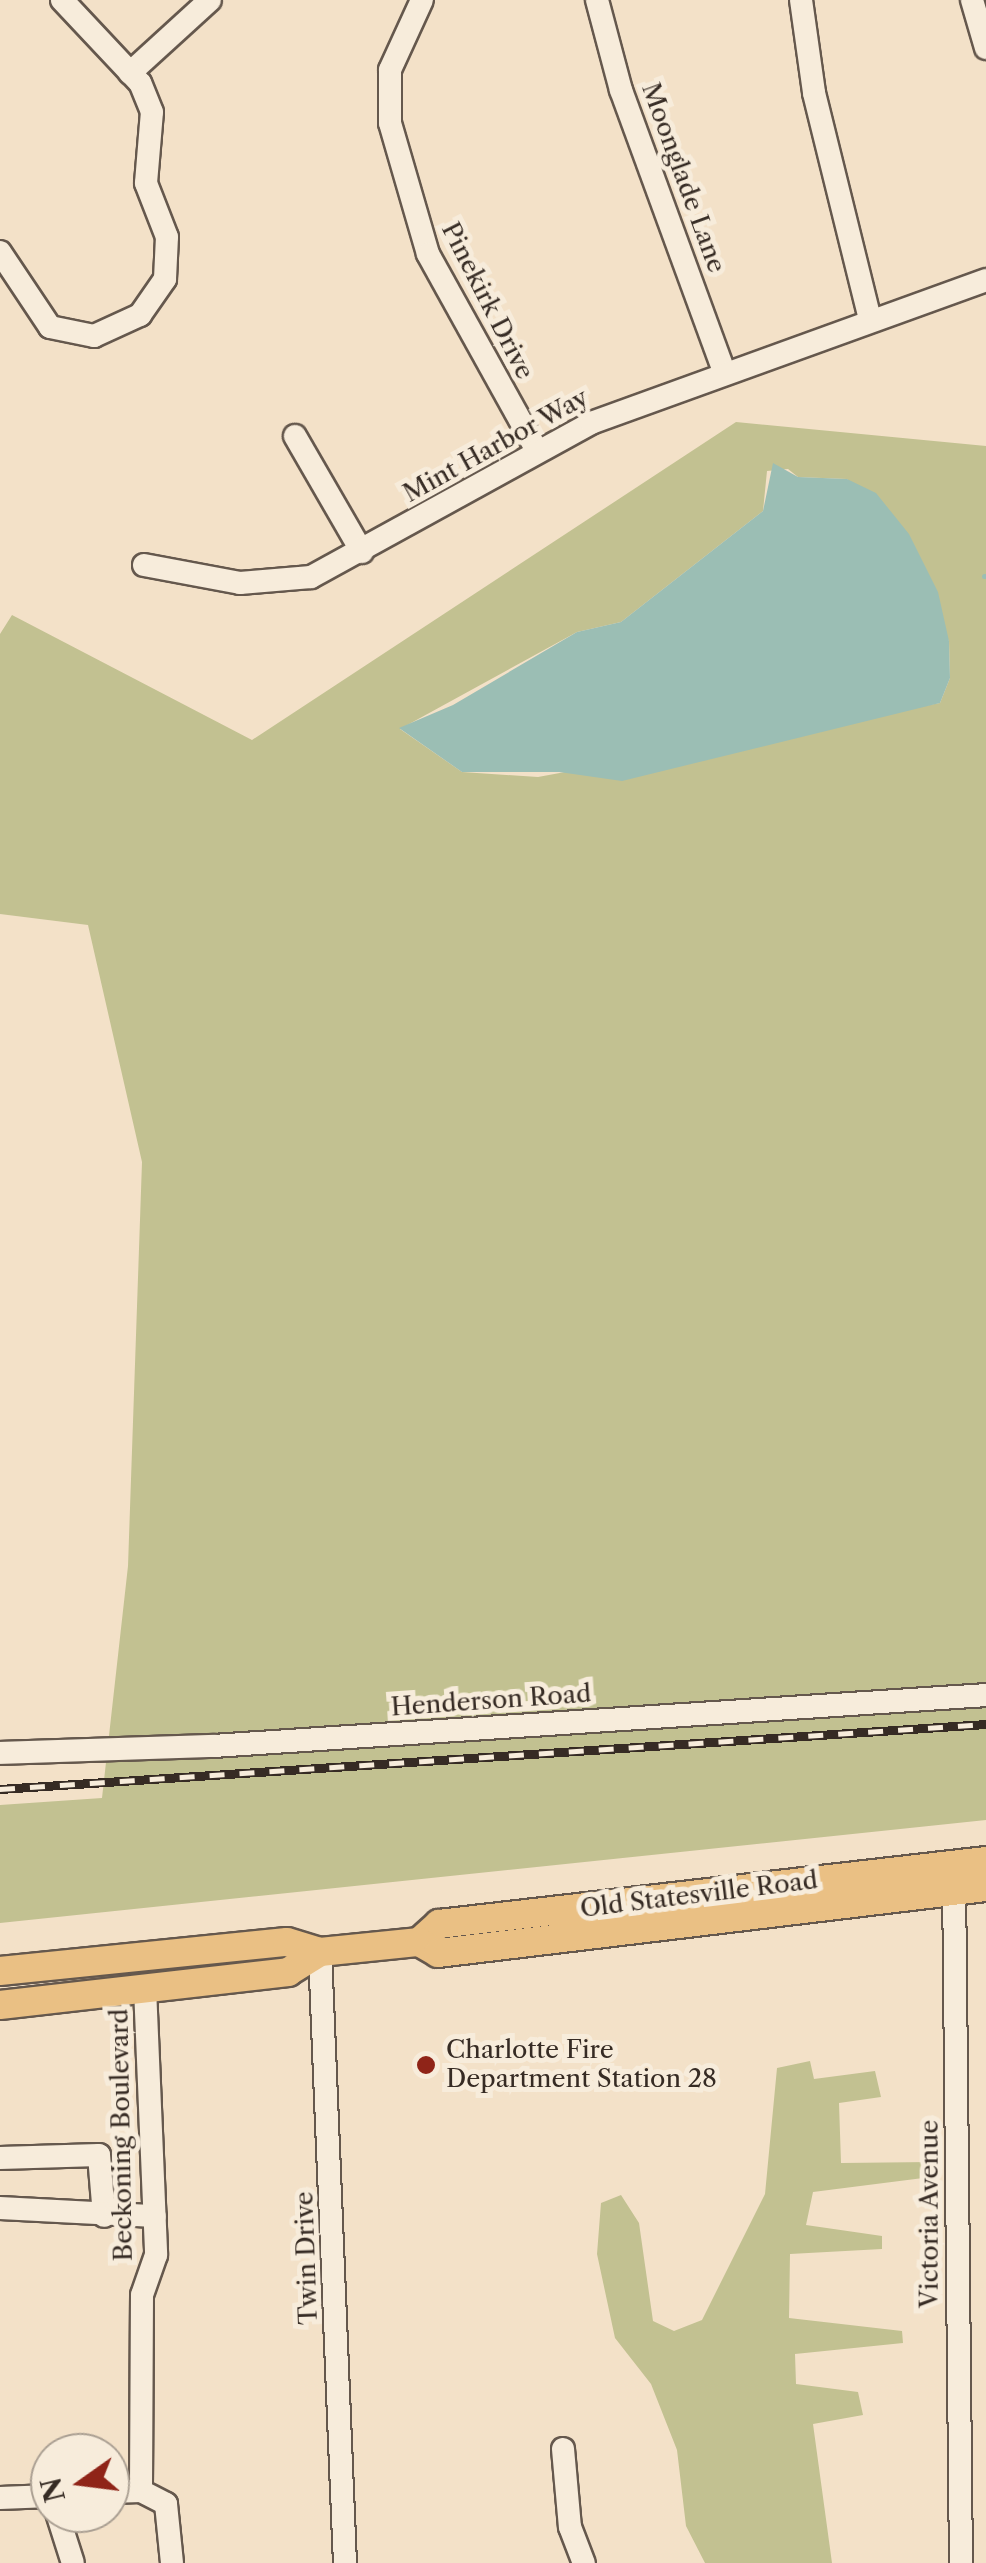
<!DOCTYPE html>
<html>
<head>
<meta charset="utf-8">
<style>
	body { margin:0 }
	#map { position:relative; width:986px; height:2563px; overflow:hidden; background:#f3e1c8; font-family:"Libre Caslon Text",serif }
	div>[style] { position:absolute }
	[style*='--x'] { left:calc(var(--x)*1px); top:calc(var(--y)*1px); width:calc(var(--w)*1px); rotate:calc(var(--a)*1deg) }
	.green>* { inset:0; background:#c2c191 }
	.water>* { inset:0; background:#9bbeb4 }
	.stream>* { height:5px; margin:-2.5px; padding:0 2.5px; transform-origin:2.5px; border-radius:2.5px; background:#9bbeb4 }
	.roads { filter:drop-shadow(2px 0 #65584d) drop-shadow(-2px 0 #65584d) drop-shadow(0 2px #65584d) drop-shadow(0 -2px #65584d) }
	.minor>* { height:22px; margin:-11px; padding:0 11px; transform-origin:11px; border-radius:11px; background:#f7ecdb }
	.major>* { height:28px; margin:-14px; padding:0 14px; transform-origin:14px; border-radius:14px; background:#eac084 }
	.rail>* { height:9px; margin-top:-4.5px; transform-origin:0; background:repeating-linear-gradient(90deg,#f7ecdb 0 15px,#362b24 0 30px); box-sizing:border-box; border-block:2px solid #362b24 }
	.dots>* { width:28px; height:28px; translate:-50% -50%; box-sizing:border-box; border:5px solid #f7ecdb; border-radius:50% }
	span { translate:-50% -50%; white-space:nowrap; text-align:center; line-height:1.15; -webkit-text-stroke:10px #f7ecdb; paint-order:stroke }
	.street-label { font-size:25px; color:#362b24 }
	.poi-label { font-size:25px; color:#362b24 }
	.left { translate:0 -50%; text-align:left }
	.north { position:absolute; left:30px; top:2433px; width:100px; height:100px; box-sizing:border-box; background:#f7ecdb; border:2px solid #aa9f92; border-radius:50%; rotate:256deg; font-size:28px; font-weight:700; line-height:40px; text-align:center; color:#362b24 }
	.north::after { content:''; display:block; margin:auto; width:35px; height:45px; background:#8f2418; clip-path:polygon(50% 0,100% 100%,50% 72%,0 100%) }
</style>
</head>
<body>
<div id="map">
	<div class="green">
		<i style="clip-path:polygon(evenodd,736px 422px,986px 446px,986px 1820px,0 1923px,0 1805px,102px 1798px,128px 1566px,142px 1162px,88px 925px,0 914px,0 634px,12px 615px,252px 740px,736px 422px,788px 469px,798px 477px,847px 479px,949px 641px,950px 678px,940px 703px,538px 777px,462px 772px,400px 729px,577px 632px,621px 622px,763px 511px,767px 471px,788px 469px)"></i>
		<i style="clip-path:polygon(810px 2061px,814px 2079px,875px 2071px,881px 2097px,839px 2103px,841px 2163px,931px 2162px,931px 2177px,813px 2192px,806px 2225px,882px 2236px,882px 2249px,790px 2254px,789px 2318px,902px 2331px,903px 2343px,795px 2354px,796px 2384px,858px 2392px,863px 2415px,813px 2424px,832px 2563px,705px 2563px,686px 2526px,677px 2450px,651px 2384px,615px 2338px,597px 2254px,601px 2203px,621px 2195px,639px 2223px,653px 2321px,674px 2331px,702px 2320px,765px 2194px,777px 2068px)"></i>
	</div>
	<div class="water">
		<i style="clip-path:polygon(773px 463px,798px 477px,847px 479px,876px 493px,909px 534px,938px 592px,949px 641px,950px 678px,940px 703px,622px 781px,559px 772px,462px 772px,399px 728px,453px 705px,577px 632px,621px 622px,763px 511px)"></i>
	</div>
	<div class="stream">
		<i style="--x:984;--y:576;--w:2;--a:0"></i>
	</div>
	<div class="roads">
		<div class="minor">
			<i style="--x:422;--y:0;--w:77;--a:114.6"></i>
			<i style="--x:390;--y:70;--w:53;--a:90"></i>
			<i style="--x:390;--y:123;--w:136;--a:73.8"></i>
			<i style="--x:428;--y:254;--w:225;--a:61"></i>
			<i style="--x:597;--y:0;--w:93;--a:75.1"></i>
			<i style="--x:621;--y:90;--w:300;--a:69.9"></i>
			<i style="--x:801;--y:0;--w:94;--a:82"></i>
			<i style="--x:814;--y:93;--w:233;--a:76.1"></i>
			<i style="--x:972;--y:0;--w:50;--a:73.7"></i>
			<i style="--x:130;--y:73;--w:108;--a:-42.4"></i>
			<i style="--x:0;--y:252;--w:90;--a:56.3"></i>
			<i style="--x:50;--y:327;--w:45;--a:11.6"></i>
			<i style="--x:94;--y:336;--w:51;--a:-24.5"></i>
			<i style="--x:140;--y:315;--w:44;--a:-55.2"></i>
			<i style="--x:165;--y:279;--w:42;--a:-87.3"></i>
			<i style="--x:167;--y:237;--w:58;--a:-111.3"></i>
			<i style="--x:146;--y:183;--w:71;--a:-85.2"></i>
			<i style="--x:152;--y:112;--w:31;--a:-112"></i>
			<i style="--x:140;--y:83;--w:114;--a:-133.2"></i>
			<i style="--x:295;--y:436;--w:134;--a:60"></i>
			<i style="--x:144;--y:565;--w:98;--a:10.6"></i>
			<i style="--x:240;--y:583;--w:71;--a:-4.8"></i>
			<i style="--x:311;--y:577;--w:320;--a:-28.8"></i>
			<i style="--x:591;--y:423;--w:420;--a:-19.9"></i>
			<i style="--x:0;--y:1753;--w:213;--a:-1.9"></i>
			<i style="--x:213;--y:1746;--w:775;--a:-3.77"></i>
			<i style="--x:954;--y:1877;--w:686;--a:89.42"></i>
			<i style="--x:320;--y:1952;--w:612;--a:87.66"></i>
			<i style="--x:145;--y:1988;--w:267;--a:87.6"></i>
			<i style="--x:156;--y:2255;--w:42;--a:109.3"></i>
			<i style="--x:142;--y:2295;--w:196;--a:90.3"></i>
			<i style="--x:141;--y:2491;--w:28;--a:27"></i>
			<i style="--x:166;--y:2504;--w:59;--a:84.2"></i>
			<i style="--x:0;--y:2158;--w:99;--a:-1.7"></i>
			<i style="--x:99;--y:2155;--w:61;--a:85.3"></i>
			<i style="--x:0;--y:2208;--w:155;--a:3"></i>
			<i style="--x:563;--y:2449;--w:78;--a:84.9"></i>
			<i style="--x:570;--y:2527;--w:39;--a:69"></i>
			<i style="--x:110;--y:2492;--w:31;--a:-2"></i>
			<i style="--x:0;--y:2498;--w:50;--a:-2.3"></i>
			<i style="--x:57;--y:2513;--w:52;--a:72.3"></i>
		</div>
		<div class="major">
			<i style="--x:419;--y:1942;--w:27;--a:-42"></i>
			<i style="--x:439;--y:1924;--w:551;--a:-6.57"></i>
			<i style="--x:0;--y:1971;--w:288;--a:-5.8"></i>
			<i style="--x:287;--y:1942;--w:34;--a:17"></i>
			<i style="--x:320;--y:1952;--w:100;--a:-5.8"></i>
			<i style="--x:419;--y:1942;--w:22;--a:30"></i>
			<i style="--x:438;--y:1953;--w:552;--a:-6.87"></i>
			<i style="--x:0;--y:2005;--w:290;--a:-6.5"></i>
			<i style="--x:288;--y:1972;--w:38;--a:-32"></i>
		</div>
	</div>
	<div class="rail">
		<i style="--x:0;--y:1789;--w:988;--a:-3.77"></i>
	</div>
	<div class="dots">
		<i style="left:426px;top:2065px;background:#8f2418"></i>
	</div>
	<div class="street-label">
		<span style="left:683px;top:178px;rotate:70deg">Moonglade Lane</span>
		<span style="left:487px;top:301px;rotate:63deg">Pinekirk Drive</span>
		<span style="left:496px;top:446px;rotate:-29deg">Mint Harbor Way</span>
		<span style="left:491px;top:1701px;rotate:-4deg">Henderson Road</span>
		<span style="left:699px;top:1895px;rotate:-7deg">Old Statesville Road</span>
		<span style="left:122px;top:2135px;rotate:-91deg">Beckoning Boulevard</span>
		<span style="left:930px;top:2214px;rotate:-90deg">Victoria Avenue</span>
		<span style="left:307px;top:2258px;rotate:-92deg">Twin Drive</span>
	</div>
	<div class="poi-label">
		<span class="left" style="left:446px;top:2065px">Charlotte Fire<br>Department Station 28</span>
	</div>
	<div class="north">N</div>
</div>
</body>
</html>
